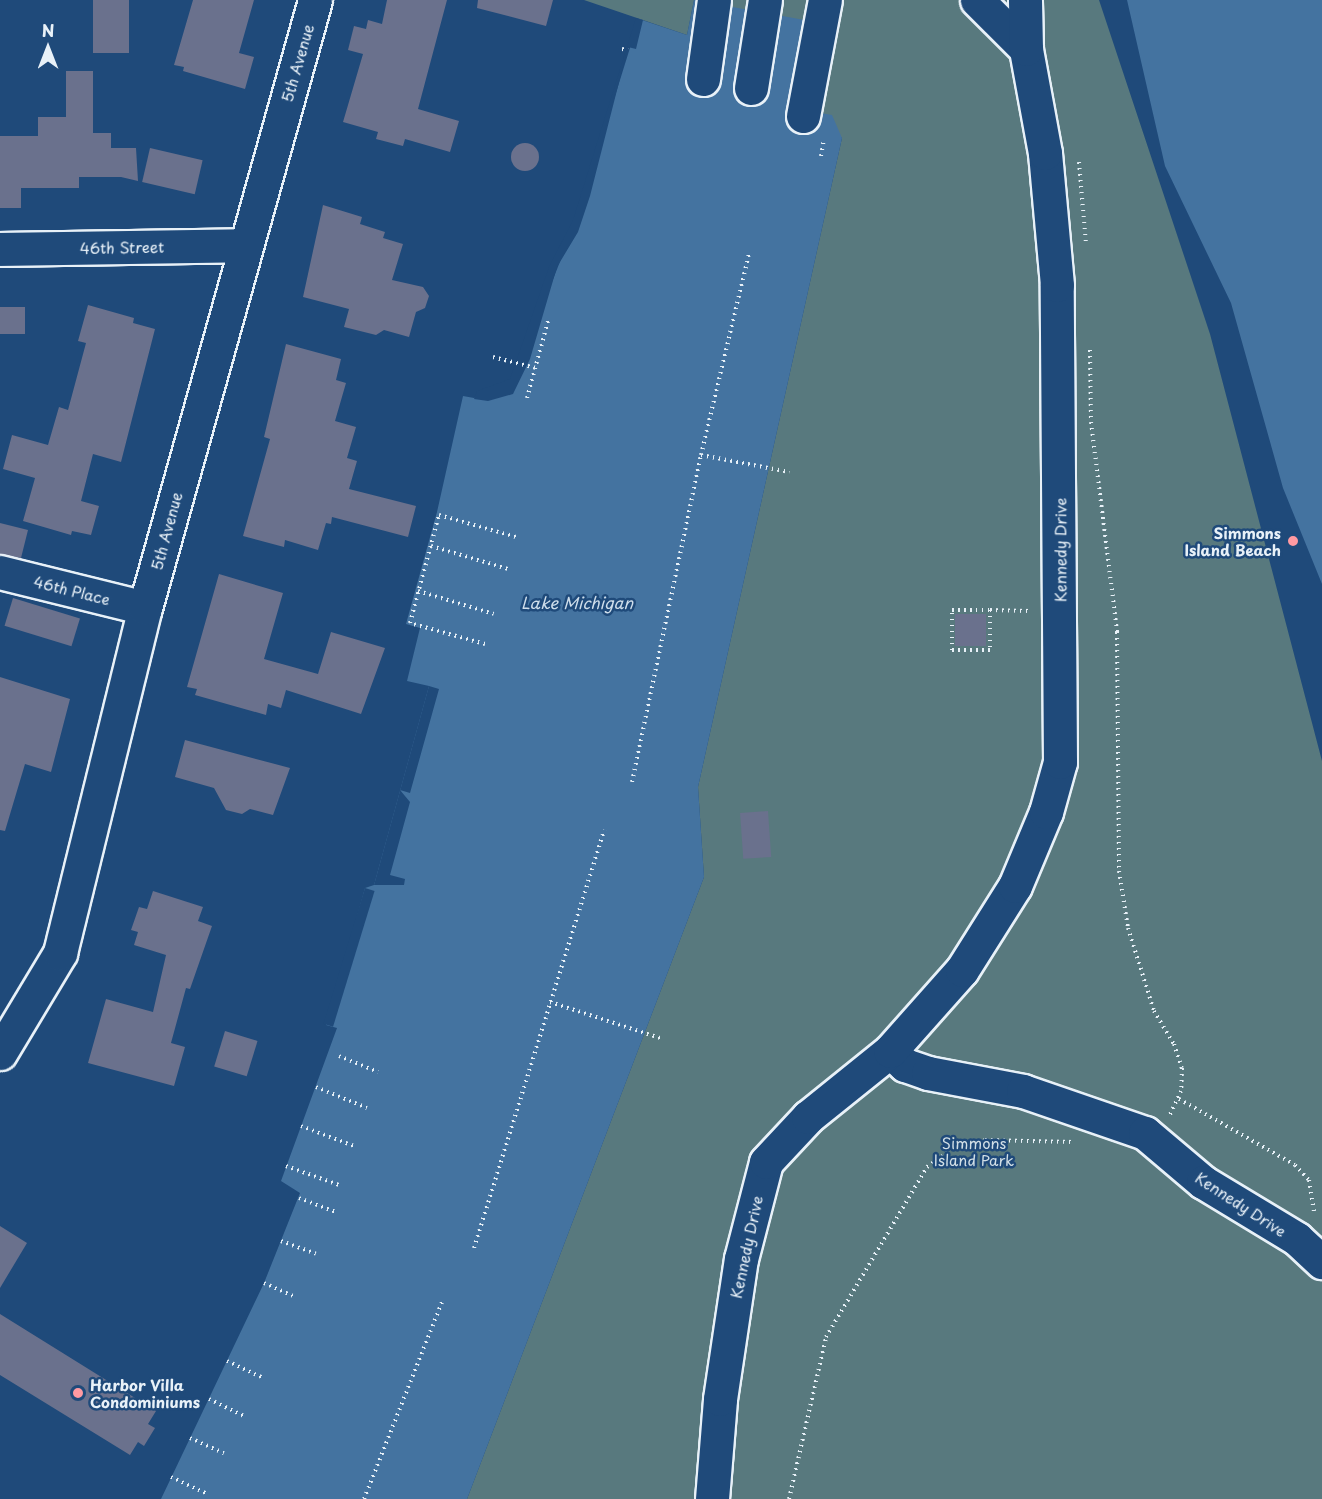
<!DOCTYPE html>
<html>
<head>
<meta charset="utf-8">
<style>
	body { margin:0 }
	#map { position:relative; width:1322px; height:1499px; overflow:hidden; background:#1f4a7a; font-family:"Playpen Sans",sans-serif }
	div>[style] { position:absolute }
	[style*='--x'] { left:calc(var(--x)*1px); top:calc(var(--y)*1px); width:calc(var(--w)*1px); rotate:calc(var(--a)*1deg) }
	.green>* { inset:0; background:#58797e }
	.water>* { inset:0; background:#4473a0 }
	.pier>* { inset:0; background:#1f4a7a; transform-origin:0 0 }
	.building>* { inset:0; background:#6a718d; transform-origin:0 0 }
	.round { border-radius:50% }
	.path>* { height:4px; margin-top:-2px; transform-origin:0; background:repeating-linear-gradient(90deg,#e8f1f8 0 1.5px,transparent 0 6px) }
	.roads { filter:drop-shadow(2px 0 #e8f1f8) drop-shadow(-2px 0 #e8f1f8) drop-shadow(0 2px #e8f1f8) drop-shadow(0 -2px #e8f1f8) }
	.minor>* { height:33px; margin:-16.5px; padding:0 16.5px; transform-origin:16.5px; border-radius:16.5px; background:#1f4a7a }
	.dots>* { width:16px; height:16px; translate:-50% -50%; box-sizing:border-box; border:3px solid #1f4a7a; border-radius:50% }
	span { translate:-50% -50%; white-space:nowrap; text-align:center; line-height:1.15; -webkit-text-stroke:5px #1f4a7a; paint-order:stroke }
	.street-label { font-size:15px; color:#e8f1f8 }
	.poi-label { font-size:15px; color:#e8f1f8; font-weight:700 }
	.right { translate:-100% -50%; text-align:right }
	.left { translate:0 -50%; text-align:left }
	.park-label { font-size:15px; color:#d2dfe6 }
	.water-label { font-size:16px; color:#cfdeeb; font-style:italic }
	.north { position:absolute; left:18px; top:18px; width:60px; height:60px; -webkit-text-stroke:4px #1f4a7a; paint-order:stroke; rotate:0deg; font-size:16px; font-weight:700; line-height:24px; text-align:center; color:#e8f1f8 }
	.north::after { content:''; display:block; margin:auto; width:21px; height:27px; background:#e8f1f8; clip-path:polygon(50% 0,100% 100%,50% 72%,0 100%) }
</style>
</head>
<body>
<div id="map">
	<div class="green">
		<i style="clip-path:polygon(584px 0,694px 0,687px 35px)"></i>
		<i style="clip-path:polygon(704px 0,1099px 0,1210px 334px,1322px 761px,1322px 1499px,467px 1499px,704px 877px,698px 787px,842px 138px)"></i>
	</div>
	<div class="water">
		<i style="clip-path:polygon(694px 0,837px 26px,821px 113px,832px 115px,842px 138px,698px 787px,704px 877px,467px 1499px,161px 1499px,264px 1283px,300px 1193px,281px 1181px,337px 1028px,326px 1025px,365px 888px,374px 885px,429px 686px,407px 681px,420px 628px,406px 624px,437px 512px,463px 396px,474px 398px,513px 381px,576px 221px,639px 19px,687px 35px)"></i>
		<i style="clip-path:polygon(1127px 0,1322px 0,1322px 584px,1283px 488px,1231px 303px,1165px 166px)"></i>
	</div>
	<div class="pier">
		<i style="clip-path:polygon(636px 18px,643px 20px,636px 49px,628px 47px,590px 196px,578px 232px,557px 267px,530px 359px,513px 394px,488px 401px,474px 399px,477px 391px,510px 379px,549px 267px,573px 220px)"></i>
		<i style="clip-path:polygon(429px 686px,439px 689px,410px 793px,400px 790px,410px 802px,390px 875px,405px 879px,404px 885px,374px 885px)"></i>
		<i style="left:365px;top:888px;width:10px;height:142px;rotate:17deg"></i>
	</div>
	<div class="building">
		<i style="left:93px;top:0;width:36px;height:53px"></i>
		<i style="clip-path:polygon(193px 0,254px 0,239px 53px,254px 57px,245px 89px,183px 71px,184px 67px,174px 65px)"></i>
		<i style="clip-path:polygon(387px 0,447px 0,418px 109px,459px 121px,450px 152px,405px 139px,403px 146px,376px 139px,378px 132px,343px 122px,363px 54px,348px 50px,354px 26px,366px 29px,368px 20px,382px 24px)"></i>
		<i style="clip-path:polygon(478px 0,553px 0,546px 26px,477px 8px)"></i>
		<i style="clip-path:polygon(66px 71px,93px 71px,93px 133px,111px 133px,111px 148px,136px 148px,138px 181px,121px 177px,79px 177px,79px 188px,21px 188px,21px 208px,0 208px,0 136px,38px 136px,38px 117px,66px 117px)"></i>
		<i class="round" style="left:511px;top:143px;width:28px;height:28px"></i>
		<i style="left:150px;top:148px;width:54px;height:35px;rotate:13deg"></i>
		<i style="clip-path:polygon(323px 205px,362px 217px,360px 224px,385px 232px,383px 238px,403px 244px,392px 280px,423px 287px,429px 296px,425px 308px,416px 312px,409px 337px,384px 330px,376px 335px,344px 327px,349px 309px,303px 297px)"></i>
		<i style="clip-path:polygon(88px 305px,134px 318px,133px 323px,155px 329px,121px 462px,93px 454px,81px 501px,99px 506px,91px 535px,72px 531px,71px 535px,23px 521px,35px 478px,3px 469px,12px 435px,48px 445px,59px 407px,68px 410px,86px 343px,78px 341px)"></i>
		<i style="left:0;top:307px;width:25px;height:27px"></i>
		<i style="clip-path:polygon(286px 344px,341px 359px,336px 380px,346px 383px,335px 421px,356px 427px,347px 458px,357px 461px,349px 489px,416px 506px,408px 537px,332px 517px,331px 524px,326px 523px,318px 550px,285px 540px,284px 547px,243px 536px,270px 439px,264px 437px)"></i>
		<i style="clip-path:polygon(0 523px,28px 530px,21px 558px,0 554px)"></i>
		<i style="clip-path:polygon(219px 574px,283px 593px,264px 659px,318px 674px,331px 632px,385px 648px,361px 714px,286px 690px,281px 708px,268px 704px,266px 715px,195px 695px,197px 689px,187px 687px)"></i>
		<i style="left:13px;top:598px;width:70px;height:29px;rotate:17deg"></i>
		<i style="left:955px;top:614px;width:31px;height:32px"></i>
		<i style="clip-path:polygon(0 677px,70px 699px,51px 772px,25px 764px,5px 831px,0 830px)"></i>
		<i style="clip-path:polygon(185px 740px,290px 768px,273px 815px,250px 809px,242px 814px,226px 810px,214px 788px,175px 777px)"></i>
		<i style="left:768px;top:811px;width:46px;height:28px;rotate:86deg"></i>
		<i style="clip-path:polygon(153px 891px,203px 907px,198px 921px,212px 926px,190px 989px,186px 988px,171px 1043px,185px 1047px,174px 1086px,88px 1063px,106px 999px,153px 1012px,166px 955px,134px 945px,138px 932px,131px 930px,139px 907px,147px 909px)"></i>
		<i style="left:225px;top:1031px;width:34px;height:37px;rotate:17deg"></i>
		<i style="clip-path:polygon(0 1226px,27px 1243px,0 1288px)"></i>
		<i style="clip-path:polygon(0 1314px,156px 1411px,148px 1424px,155px 1428px,144px 1446px,138px 1442px,130px 1455px,0 1375px)"></i>
	</div>
	<div class="path">
		<i style="--x:622;--y:49;--w:6;--a:9"></i>
		<i style="--x:821;--y:156;--w:17;--a:-80"></i>
		<i style="--x:1079;--y:162;--w:82;--a:85.1"></i>
		<i style="--x:1090;--y:350;--w:72;--a:89.2"></i>
		<i style="--x:1091;--y:422;--w:212;--a:82.9"></i>
		<i style="--x:1117;--y:632;--w:239;--a:89.5"></i>
		<i style="--x:1119;--y:871;--w:58;--a:81"></i>
		<i style="--x:1128;--y:928;--w:87;--a:72.6"></i>
		<i style="--x:1154;--y:1011;--w:39;--a:59"></i>
		<i style="--x:1174;--y:1044;--w:25;--a:72"></i>
		<i style="--x:1182;--y:1068;--w:23;--a:92"></i>
		<i style="--x:1181;--y:1091;--w:26;--a:115"></i>
		<i style="--x:493;--y:357;--w:44;--a:14.3"></i>
		<i style="--x:527;--y:398;--w:80;--a:-74.7"></i>
		<i style="--x:701;--y:455;--w:90;--a:10.9"></i>
		<i style="--x:431;--y:546;--w:80;--a:16.6"></i>
		<i style="--x:418;--y:591;--w:79;--a:16.8"></i>
		<i style="--x:952;--y:610;--w:38;--a:0"></i>
		<i style="--x:990;--y:610;--w:40;--a:90"></i>
		<i style="--x:990;--y:650;--w:38;--a:180"></i>
		<i style="--x:952;--y:650;--w:40;--a:-90"></i>
		<i style="--x:990;--y:610;--w:41;--a:1.4"></i>
		<i style="--x:485;--y:644;--w:78;--a:-164.4"></i>
		<i style="--x:410;--y:623;--w:112;--a:-75"></i>
		<i style="--x:439;--y:515;--w:80;--a:15.9"></i>
		<i style="--x:632;--y:782;--w:334;--a:-78.1"></i>
		<i style="--x:701;--y:455;--w:208;--a:-76.6"></i>
		<i style="--x:550;--y:1002;--w:116;--a:18.1"></i>
		<i style="--x:339;--y:1056;--w:42;--a:22.3"></i>
		<i style="--x:316;--y:1087;--w:55;--a:22.4"></i>
		<i style="--x:1179;--y:1099;--w:133;--a:29.6"></i>
		<i style="--x:1295;--y:1165;--w:21;--a:47"></i>
		<i style="--x:1309;--y:1180;--w:33;--a:81"></i>
		<i style="--x:301;--y:1126;--w:57;--a:20.7"></i>
		<i style="--x:286;--y:1166;--w:59;--a:19.7"></i>
		<i style="--x:299;--y:1198;--w:39;--a:21"></i>
		<i style="--x:281;--y:1241;--w:37;--a:20"></i>
		<i style="--x:474;--y:1248;--w:438;--a:-72.7"></i>
		<i style="--x:264;--y:1283;--w:35;--a:24"></i>
		<i style="--x:227;--y:1361;--w:38;--a:25"></i>
		<i style="--x:209;--y:1399;--w:39;--a:26"></i>
		<i style="--x:190;--y:1438;--w:37;--a:24"></i>
		<i style="--x:171;--y:1477;--w:38;--a:25"></i>
		<i style="--x:364;--y:1499;--w:212;--a:-68.4"></i>
		<i style="--x:789;--y:1499;--w:166;--a:-77.1"></i>
		<i style="--x:826;--y:1337;--w:198;--a:-59.3"></i>
		<i style="--x:927;--y:1167;--w:33;--a:-35"></i>
		<i style="--x:954;--y:1148;--w:32;--a:-14"></i>
		<i style="--x:985;--y:1140;--w:89;--a:1.3"></i>
	</div>
	<div class="roads">
		<div class="minor">
			<i style="--x:977;--y:0;--w:69;--a:45"></i>
			<i style="--x:703;--y:79;--w:80;--a:-82.1"></i>
			<i style="--x:751;--y:88;--w:89;--a:-81"></i>
			<i style="--x:803;--y:116;--w:118;--a:-79.3"></i>
			<i style="--x:0;--y:249;--w:243;--a:-0.9"></i>
			<i style="--x:0;--y:572;--w:149;--a:13.9"></i>
			<i style="--x:890;--y:1051;--w:21;--a:43"></i>
			<i style="--x:905;--y:1065;--w:24;--a:19"></i>
			<i style="--x:928;--y:1073;--w:97;--a:10.7"></i>
			<i style="--x:1023;--y:1091;--w:129;--a:19"></i>
			<i style="--x:1145;--y:1133;--w:76;--a:40.2"></i>
			<i style="--x:1203;--y:1182;--w:110;--a:31.2"></i>
			<i style="--x:1297;--y:1239;--w:34;--a:43"></i>
			<i style="--x:0;--y:1053;--w:117;--a:-59"></i>
			<i style="--x:60;--y:953;--w:355;--a:-76.2"></i>
			<i style="--x:145;--y:608;--w:631;--a:-74.38"></i>
			<i style="--x:712;--y:1499;--w:100;--a:-85.4"></i>
			<i style="--x:720;--y:1399;--w:142;--a:-81.5"></i>
			<i style="--x:741;--y:1259;--w:100;--a:-75.5"></i>
			<i style="--x:766;--y:1162;--w:62;--a:-47"></i>
			<i style="--x:808;--y:1117;--w:105;--a:-38.8"></i>
			<i style="--x:890;--y:1051;--w:108;--a:-48.4"></i>
			<i style="--x:962;--y:970;--w:99;--a:-57.8"></i>
			<i style="--x:1015;--y:886;--w:80;--a:-67.3"></i>
			<i style="--x:1046;--y:812;--w:52;--a:-74.4"></i>
			<i style="--x:1060;--y:762;--w:477;--a:-90.4"></i>
			<i style="--x:1057;--y:285;--w:133;--a:-95.2"></i>
			<i style="--x:1045;--y:153;--w:106;--a:-100.4"></i>
			<i style="--x:1026;--y:49;--w:49;--a:-91.2"></i>
		</div>
	</div>
	<div class="dots">
		<i style="left:1293px;top:541px;background:#ff9aa2"></i>
		<i style="left:78px;top:1393px;background:#ff9aa2"></i>
	</div>
	<div class="street-label">
		<span style="left:297px;top:63px;rotate:-74deg">5th Avenue</span>
		<span style="left:122px;top:247px;rotate:-1deg">46th Street</span>
		<span style="left:166px;top:531px;rotate:-75deg">5th Avenue</span>
		<span style="left:1060px;top:550px;rotate:-90deg">Kennedy Drive</span>
		<span style="left:72px;top:590px;rotate:14deg">46th Place</span>
		<span style="left:1241px;top:1204px;rotate:33deg">Kennedy Drive</span>
		<span style="left:746px;top:1247px;rotate:-78deg">Kennedy Drive</span>
	</div>
	<div class="poi-label">
		<span class="right" style="left:1281px;top:541px">Simmons<br>Island Beach</span>
		<span class="left" style="left:90px;top:1393px">Harbor Villa<br>Condominiums</span>
	</div>
	<div class="park-label">
		<span style="left:974px;top:1151px">Simmons<br>Island Park</span>
	</div>
	<div class="water-label">
		<span style="left:577px;top:602px">Lake Michigan</span>
	</div>
	<div class="north">N</div>
</div>
</body>
</html>
